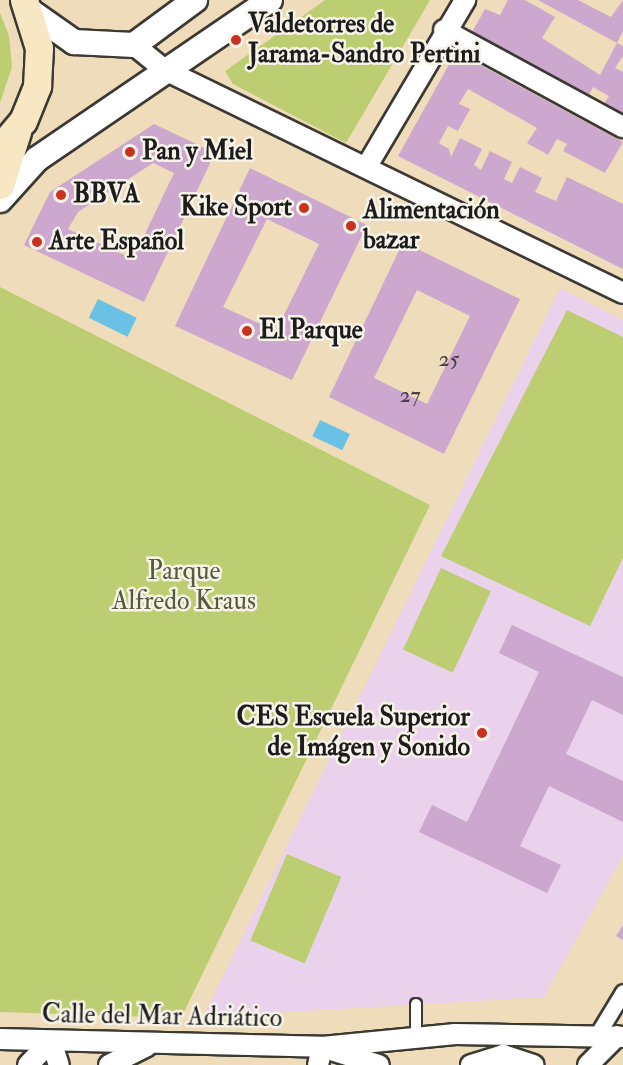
<!DOCTYPE html>
<html>
<head>
<meta charset="utf-8">
<style>
	body { margin:0 }
	#map { position:relative; width:623px; height:1065px; overflow:hidden; background:#eedcba; font-family:"IM FELL Double Pica",serif }
	div>[style] { position:absolute }
	[style*='--x'] { left:calc(var(--x)*1px); top:calc(var(--y)*1px); width:calc(var(--w)*1px); rotate:calc(var(--a)*1deg) }
	.built>* { inset:0; background:#ead1ec }
	.green>* { inset:0; background:#bcce71; transform-origin:0 0 }
	.water>* { inset:0; background:#69c2e6; transform-origin:0 0 }
	.building>* { inset:0; background:#cca7ce }
	.roads { filter:drop-shadow(2px 0 #3c3934) drop-shadow(-2px 0 #3c3934) drop-shadow(0 2px #3c3934) drop-shadow(0 -2px #3c3934) }
	.service>* { height:10px; margin:-5px; padding:0 5px; transform-origin:5px; border-radius:5px; background:#fff }
	.pedestrian>* { height:15px; margin:-7.5px; padding:0 7.5px; transform-origin:7.5px; border-radius:7.5px; background:#fff }
	.minor>* { height:20px; margin:-10px; padding:0 10px; transform-origin:10px; border-radius:10px; background:#fff }
	.tertiary>* { height:24px; margin:-12px; padding:0 12px; transform-origin:12px; border-radius:12px; background:#fff }
	.secondary>* { height:27px; margin:-13.5px; padding:0 13.5px; transform-origin:13.5px; border-radius:13.5px; background:#f7e8c3 }
	.dots>* { width:16px; height:16px; translate:-50% -50%; box-sizing:border-box; border:3px solid #f7f3e8; border-radius:50% }
	span { translate:-50% -50%; white-space:nowrap; text-align:center; line-height:1.15; -webkit-text-stroke:5px #f7f3e8; paint-order:stroke }
	.number-label { font-size:22px; color:#483f48 }
	.number-label span { -webkit-text-stroke-width:0 }
	.poi-label { font-size:26px; color:#1c1c1c; font-weight:700 }
	.left { translate:0 -50%; text-align:left }
	.right { translate:-100% -50%; text-align:right }
	.park-label { font-size:26px; color:#545a3a }
	.street-label { font-size:26px; color:#1c1c1c }
</style>
</head>
<body>
<div id="map">
	<div class="built">
		<i style="clip-path:polygon(560px 288px,623px 320px,623px 856px,544px 997px,203px 1017px)"></i>
	</div>
	<div class="green">
		<i style="clip-path:polygon(325px 0,430px 0,346px 143px,233px 84px,225px 71px)"></i>
		<i style="clip-path:polygon(0 13px,9px 36px,12px 67px,0 103px)"></i>
		<i style="clip-path:polygon(0 287px,430px 505px,181px 1018px,0 1012px)"></i>
		<i style="clip-path:polygon(567px 310px,623px 337px,623px 558px,590px 626px,441px 556px)"></i>
		<i style="left:441px;top:568px;width:55px;height:90px;rotate:25deg"></i>
		<i style="left:287px;top:854px;width:59px;height:94px;rotate:23deg"></i>
	</div>
	<div class="water">
		<i style="left:98px;top:299px;width:43px;height:21px;rotate:26deg"></i>
		<i style="left:320px;top:420px;width:33px;height:18px;rotate:25deg"></i>
	</div>
	<div class="building">
		<i style="clip-path:polygon(508px 0,525px 0,555px 17px,542px 38px,600px 75px,617px 43px,623px 46px,623px 56px,615px 68px,623px 72px,623px 114px,604px 104px,609px 96px,593px 87px,589px 95px,472px 32px,485px 9px,500px 15px)"></i>
		<i style="clip-path:polygon(538px 0,578px 0,611px 17px,623px 0,623px 31px,617px 43px)"></i>
		<i style="clip-path:polygon(456px 52px,623px 142px,605px 173px,563px 151px,567px 144px,557px 139px,548px 155px,527px 143px,537px 128px,468px 89px,459px 104px,470px 109px,458px 131px,448px 126px,439px 143px,449px 149px,451px 157px,460px 138px,482px 149px,474px 165px,481px 170px,490px 151px,512px 162px,504px 179px,512px 183px,520px 167px,542px 178px,535px 192px,556px 201px,567px 177px,623px 204px,623px 269px,398px 156px)"></i>
		<i style="clip-path:polygon(evenodd,154px 124px,215px 153px,144px 302px,24px 245px,50px 192px,154px 124px,153px 163px,174px 173px,133px 259px,68px 229px,78px 212px,153px 163px)"></i>
		<i style="clip-path:polygon(evenodd,250px 168px,367px 225px,292px 380px,175px 326px,250px 168px,267px 219px,319px 244px,276px 331px,223px 307px,267px 219px)"></i>
		<i style="clip-path:polygon(evenodd,403px 242px,520px 299px,444px 454px,329px 397px,403px 242px,417px 290px,470px 316px,427px 404px,374px 378px,417px 290px)"></i>
		<i style="clip-path:polygon(512px 625px,623px 677px,623px 715px,592px 700px,566px 754px,623px 781px,623px 822px,549px 786px,520px 846px,561px 865px,547px 893px,419px 832px,432px 805px,467px 822px,539px 672px,499px 653px)"></i>
		<i style="clip-path:polygon(623px 925px,623px 940px,616px 936px)"></i>
	</div>
	<div class="roads">
		<div class="service">
			<i style="--x:416;--y:1004;--w:34;--a:90"></i>
		</div>
		<div class="pedestrian">
			<i style="--x:597;--y:1035;--w:50;--a:-58.8"></i>
		</div>
		<div class="minor">
			<i style="--x:444;--y:30;--w:204;--a:28.5"></i>
			<i style="--x:134;--y:45;--w:40;--a:39"></i>
			<i style="--x:165;--y:70;--w:509;--a:25.96"></i>
			<i style="--x:367;--y:166;--w:193;--a:-59.4"></i>
			<i style="--x:0;--y:1039;--w:322;--a:1.4"></i>
			<i style="--x:322;--y:1047;--w:134;--a:-5.6"></i>
			<i style="--x:455;--y:1034;--w:168;--a:1"></i>
			<i style="--x:331;--y:1050;--w:50;--a:17.4"></i>
			<i style="--x:28;--y:1065;--w:33;--a:-46"></i>
			<i style="--x:51;--y:1041;--w:25;--a:72"></i>
			<i style="--x:109;--y:1065;--w:42;--a:-26.6"></i>
			<i style="--x:318;--y:1065;--w:18;--a:-77"></i>
			<i style="--x:471;--y:1065;--w:34;--a:-17"></i>
			<i style="--x:503;--y:1055;--w:32;--a:18"></i>
			<i style="--x:588;--y:1065;--w:41;--a:-45"></i>
		</div>
		<div class="tertiary">
			<i style="--x:30;--y:11;--w:54;--a:35.2"></i>
			<i style="--x:74;--y:42;--w:60;--a:2.9"></i>
			<i style="--x:134;--y:45;--w:76;--a:-36.4"></i>
			<i style="--x:0;--y:200;--w:55;--a:-47.9"></i>
			<i style="--x:37;--y:159;--w:282;--a:-34.3"></i>
		</div>
		<div class="secondary">
			<i style="--x:0;--y:148;--w:35;--a:-50"></i>
			<i style="--x:23;--y:121;--w:38;--a:-68"></i>
			<i style="--x:37;--y:86;--w:38;--a:-87"></i>
			<i style="--x:39;--y:48;--w:50;--a:-107.4"></i>
			<i style="--x:0;--y:185;--w:56;--a:-72.2"></i>
		</div>
	</div>
	<div class="dots">
		<i style="left:236px;top:40px;background:#c8321e"></i>
		<i style="left:130px;top:152px;background:#c8321e"></i>
		<i style="left:61px;top:195px;background:#c8321e"></i>
		<i style="left:304px;top:208px;background:#c8321e"></i>
		<i style="left:351px;top:226px;background:#c8321e"></i>
		<i style="left:37px;top:242px;background:#c8321e"></i>
		<i style="left:247px;top:331px;background:#c8321e"></i>
		<i style="left:482px;top:733px;background:#c8321e"></i>
	</div>
	<div class="number-label">
		<span style="left:449px;top:360px">25</span>
		<span style="left:410px;top:396px">27</span>
	</div>
	<div class="poi-label">
		<span class="left" style="left:248px;top:40px">Valdetorres de<br>Jarama-Sandro Pertini</span>
		<span class="left" style="left:142px;top:152px">Pan y Miel</span>
		<span class="left" style="left:73px;top:195px">BBVA</span>
		<span class="right" style="left:292px;top:208px">Kike Sport</span>
		<span class="left" style="left:363px;top:226px">Alimentación<br>bazar</span>
		<span class="left" style="left:49px;top:242px">Arte Español</span>
		<span class="left" style="left:259px;top:331px">El Parque</span>
		<span class="right" style="left:470px;top:733px">CES Escuela Superior<br>de Imágen y Sonido</span>
	</div>
	<div class="park-label">
		<span style="left:184px;top:587px">Parque<br>Alfredo Kraus</span>
	</div>
	<div class="street-label">
		<span style="left:162px;top:1017px;rotate:1deg">Calle del Mar Adriático</span>
	</div>
</div>
</body>
</html>
